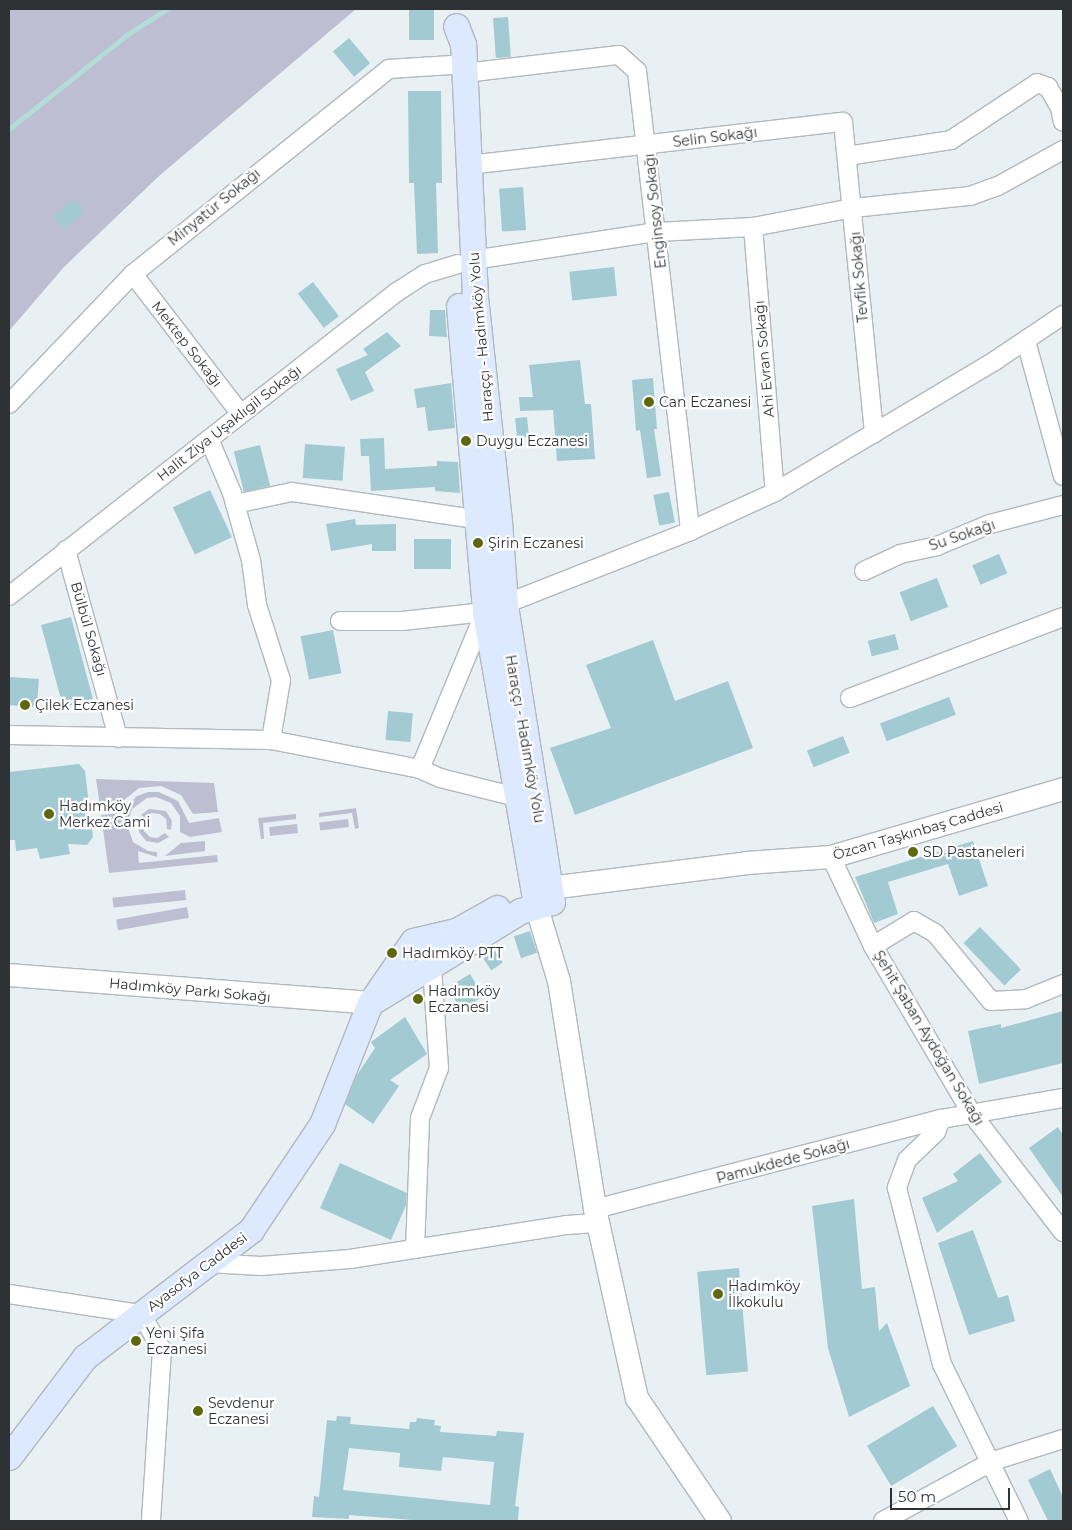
<!DOCTYPE html>
<html>
<head>
<meta charset="utf-8">
<style>
	body { margin:0 }
	#map { position:relative; width:1072px; height:1530px; overflow:hidden; background:#e9f0f4; font-family:Montserrat,sans-serif }
	div>[style] { position:absolute }
	[style*='--x'] { left:calc(var(--x)*1px); top:calc(var(--y)*1px); width:calc(var(--w)*1px); rotate:calc(var(--a)*1deg) }
	.green>* { inset:0; background:#bebed2; transform-origin:0 0 }
	.stream>* { height:5px; margin:-2.5px; padding:0 2.5px; transform-origin:2.5px; border-radius:2.5px; background:#b1dcd8 }
	.building>* { inset:0; background:#a1cad3; transform-origin:0 0 }
	.roads { filter:drop-shadow(1px 0 #b2b8bc) drop-shadow(-1px 0 #b2b8bc) drop-shadow(0 1px #b2b8bc) drop-shadow(0 -1px #b2b8bc) }
	.minor>* { height:18px; margin:-9px; padding:0 9px; transform-origin:9px; border-radius:9px; background:#fff }
	.tertiary>* { height:22px; margin:-11px; padding:0 11px; transform-origin:11px; border-radius:11px; background:#fff }
	.secondary>* { height:25px; margin:-12.5px; padding:0 12.5px; transform-origin:12.5px; border-radius:12.5px; background:#dce9ff }
	.dots>* { width:14px; height:14px; translate:-50% -50%; box-sizing:border-box; border:2px solid #fff; border-radius:50% }
	span { translate:-50% -50%; white-space:nowrap; text-align:center; line-height:1.15; -webkit-text-stroke:4.5px #fff; paint-order:stroke }
	.street-label { font-size:14px; color:#2f3234 }
	.poi-label { font-size:14px; color:#2f3234 }
	.left { translate:0 -50%; text-align:left }
	.frame { position:absolute; inset:0; border:10px solid #2f3234; pointer-events:none }
	.scale { position:absolute; left:890px; top:1488px; width:120px; height:22px; box-sizing:border-box; border:2px solid #2f3234; border-top:0; padding-left:6px; font-size:15px; line-height:18px; white-space:nowrap; color:#2f3234; -webkit-text-stroke:4px #fff; paint-order:stroke }
</style>
</head>
<body>
<div id="map">
	<div class="green">
		<i style="clip-path:polygon(9px 9px,356px 9px,159px 176px,64px 267px,9px 331px)"></i>
		<i style="clip-path:polygon(96px 779px,214px 783px,218px 812px,193px 814px,181px 795px,161px 786px,139px 788px,119px 804px,100px 806px)"></i>
		<i style="clip-path:polygon(148px 792px,159px 792px,178px 801px,189px 823px,219px 818px,222px 832px,190px 837px,180px 832px,180px 816px,171px 803px,156px 797px,147px 798px,132px 809px,127px 825px,133px 842px,148px 851px,157px 852px,157px 857px,138px 851px,139px 863px,217px 855px,218px 862px,109px 873px,101px 815px,120px 813px,137px 796px)"></i>
		<i style="clip-path:polygon(356px 808px,359px 828px,355px 829px,352px 813px,319px 817px,319px 813px)"></i>
		<i style="clip-path:polygon(149px 809px,166px 811px,172px 821px,171px 830px,167px 829px,166px 819px,160px 814px,151px 813px,145px 818px,141px 815px)"></i>
		<i style="clip-path:polygon(296px 814px,296px 819px,263px 823px,264px 839px,261px 839px,258px 818px)"></i>
		<i style="left:348px;top:819px;width:8px;height:29px;rotate:83deg"></i>
		<i style="clip-path:polygon(138px 820px,143px 823px,144px 831px,150px 837px,157px 838px,165px 833px,169px 837px,158px 843px,146px 841px,139px 832px)"></i>
		<i style="left:297px;top:824px;width:9px;height:28px;rotate:84deg"></i>
		<i style="clip-path:polygon(205px 841px,205px 851px,165px 856px,181px 843px)"></i>
		<i style="left:185px;top:890px;width:10px;height:73px;rotate:84deg"></i>
		<i style="left:187px;top:907px;width:11px;height:72px;rotate:80deg"></i>
	</div>
	<div class="stream">
		<i style="--x:9;--y:129;--w:152;--a:-38.6"></i>
		<i style="--x:128;--y:34;--w:46;--a:-32.7"></i>
	</div>
	<div class="building">
		<i style="left:434px;top:10px;width:30px;height:25px;rotate:90deg"></i>
		<i style="left:508px;top:17px;width:40px;height:15px;rotate:86deg"></i>
		<i style="left:349px;top:38px;width:33px;height:21px;rotate:50deg"></i>
		<i style="clip-path:polygon(408px 91px,441px 91px,442px 183px,436px 183px,438px 253px,417px 254px,414px 183px,409px 183px)"></i>
		<i style="left:523px;top:187px;width:43px;height:24px;rotate:86deg"></i>
		<i style="left:74px;top:199px;width:17px;height:27px;rotate:50deg"></i>
		<i style="left:614px;top:267px;width:29px;height:45px;rotate:84deg"></i>
		<i style="left:313px;top:282px;width:43px;height:19px;rotate:53deg"></i>
		<i style="clip-path:polygon(430px 310px,445px 310px,447px 337px,429px 336px)"></i>
		<i style="clip-path:polygon(387px 332px,401px 346px,365px 372px,374px 391px,351px 401px,336px 369px,368px 355px,363px 349px)"></i>
		<i style="clip-path:polygon(580px 360px,585px 404px,591px 404px,595px 459px,557px 461px,553px 410px,520px 411px,519px 397px,533px 397px,529px 365px)"></i>
		<i style="clip-path:polygon(653px 378px,657px 429px,654px 429px,661px 476px,647px 478px,640px 430px,636px 431px,632px 380px)"></i>
		<i style="clip-path:polygon(451px 383px,455px 428px,428px 431px,425px 407px,417px 408px,414px 389px)"></i>
		<i style="left:527px;top:417px;width:20px;height:12px;rotate:84deg"></i>
		<i style="clip-path:polygon(384px 438px,385px 469px,437px 466px,437px 461px,458px 462px,460px 493px,435px 491px,435px 487px,371px 491px,369px 456px,361px 456px,360px 439px)"></i>
		<i style="left:305px;top:444px;width:40px;height:34px;rotate:4deg"></i>
		<i style="left:260px;top:445px;width:42px;height:27px;rotate:76deg"></i>
		<i style="left:210px;top:490px;width:52px;height:41px;rotate:65deg"></i>
		<i style="left:669px;top:492px;width:31px;height:16px;rotate:79deg"></i>
		<i style="clip-path:polygon(355px 519px,356px 525px,396px 524px,396px 551px,372px 551px,372px 544px,331px 551px,326px 524px)"></i>
		<i style="left:451px;top:539px;width:30px;height:37px;rotate:90deg"></i>
		<i style="left:999px;top:554px;width:21px;height:29px;rotate:67deg"></i>
		<i style="left:937px;top:578px;width:31px;height:40px;rotate:69deg"></i>
		<i style="left:71px;top:617px;width:85px;height:31px;rotate:75deg"></i>
		<i style="left:333px;top:630px;width:44px;height:33px;rotate:79deg"></i>
		<i style="left:895px;top:634px;width:16px;height:28px;rotate:76deg"></i>
		<i style="clip-path:polygon(653px 640px,675px 701px,728px 681px,753px 748px,575px 815px,550px 748px,611px 728px,586px 665px)"></i>
		<i style="left:9px;top:677px;width:30px;height:28px;rotate:4deg"></i>
		<i style="left:949px;top:697px;width:19px;height:74px;rotate:69deg"></i>
		<i style="left:388px;top:711px;width:25px;height:29px;rotate:5deg"></i>
		<i style="left:843px;top:736px;width:18px;height:39px;rotate:68deg"></i>
		<i style="clip-path:polygon(79px 764px,85px 771px,93px 837px,87px 845px,68px 844px,70px 854px,40px 859px,37px 848px,16px 851px,15px 840px,9px 840px,9px 772px)"></i>
		<i style="clip-path:polygon(973px 841px,988px 886px,959px 896px,948px 864px,888px 882px,898px 914px,874px 923px,855px 877px)"></i>
		<i style="left:980px;top:927px;width:59px;height:23px;rotate:46deg"></i>
		<i style="left:530px;top:931px;width:23px;height:17px;rotate:72deg"></i>
		<i style="left:495px;top:951px;width:14px;height:14px;rotate:56deg"></i>
		<i style="left:470px;top:974px;width:26px;height:26px;rotate:59deg"></i>
		<i style="clip-path:polygon(1063px 1011px,1063px 1063px,979px 1084px,968px 1031px,1001px 1024px,1001px 1028px)"></i>
		<i style="clip-path:polygon(405px 1017px,427px 1054px,390px 1080px,399px 1086px,373px 1124px,345px 1104px,357px 1075px,375px 1048px,371px 1042px)"></i>
		<i style="clip-path:polygon(1058px 1127px,1063px 1135px,1063px 1197px,1029px 1148px)"></i>
		<i style="clip-path:polygon(980px 1153px,1002px 1182px,937px 1233px,922px 1198px,958px 1181px,953px 1174px)"></i>
		<i style="clip-path:polygon(340px 1163px,407px 1193px,406px 1205px,391px 1240px,320px 1208px)"></i>
		<i style="clip-path:polygon(854px 1199px,862px 1289px,875px 1287px,879px 1331px,887px 1323px,910px 1386px,849px 1417px,828px 1348px,812px 1206px)"></i>
		<i style="clip-path:polygon(973px 1230px,998px 1298px,1008px 1295px,1015px 1321px,969px 1335px,938px 1243px)"></i>
		<i style="left:739px;top:1268px;width:104px;height:42px;rotate:85deg"></i>
		<i style="left:933px;top:1406px;width:47px;height:77px;rotate:59deg"></i>
		<i style="clip-path:polygon(evenodd,337px 1416px,351px 1417px,350px 1424px,409px 1429px,410px 1422px,416px 1422px,417px 1418px,435px 1420px,434px 1425px,441px 1426px,440px 1432px,496px 1436px,497px 1431px,524px 1433px,515px 1506px,519px 1507px,518px 1521px,425px 1521px,349px 1515px,349px 1519px,312px 1517px,314px 1496px,319px 1497px,327px 1420px,336px 1421px,337px 1416px,349px 1448px,400px 1453px,399px 1467px,441px 1471px,443px 1457px,494px 1462px,490px 1505px,343px 1490px,349px 1448px)"></i>
		<i style="clip-path:polygon(1050px 1469px,1063px 1497px,1063px 1521px,1048px 1521px,1028px 1480px)"></i>
	</div>
	<div class="roads">
		<div class="minor">
			<i style="--x:465;--y:73;--w:155;--a:-6.7"></i>
			<i style="--x:619;--y:55;--w:24;--a:42"></i>
			<i style="--x:637;--y:71;--w:463;--a:83.4"></i>
			<i style="--x:847;--y:156;--w:105;--a:-8.7"></i>
			<i style="--x:951;--y:140;--w:103;--a:-33.5"></i>
			<i style="--x:1037;--y:83;--w:12;--a:20"></i>
			<i style="--x:1048;--y:87;--w:24;--a:60"></i>
			<i style="--x:1060;--y:108;--w:14;--a:78"></i>
			<i style="--x:469;--y:165;--w:376;--a:-6.6"></i>
			<i style="--x:843;--y:122;--w:313;--a:84.3"></i>
			<i style="--x:753;--y:227;--w:266;--a:85.3"></i>
			<i style="--x:473;--y:260;--w:186;--a:-8.7"></i>
			<i style="--x:657;--y:232;--w:96;--a:-3"></i>
			<i style="--x:753;--y:227;--w:102;--a:-10.8"></i>
			<i style="--x:853;--y:208;--w:118;--a:-5.9"></i>
			<i style="--x:970;--y:196;--w:30;--a:-20"></i>
			<i style="--x:998;--y:186;--w:74;--a:-29"></i>
			<i style="--x:133;--y:274;--w:177;--a:52.4"></i>
			<i style="--x:1026;--y:341;--w:140;--a:74.7"></i>
			<i style="--x:9;--y:404;--w:180;--a:-46.4"></i>
			<i style="--x:133;--y:274;--w:328;--a:-38.7"></i>
			<i style="--x:389;--y:69;--w:62;--a:-3.7"></i>
			<i style="--x:209;--y:439;--w:59;--a:66.9"></i>
			<i style="--x:232;--y:493;--w:70;--a:74.2"></i>
			<i style="--x:251;--y:560;--w:45;--a:82.4"></i>
			<i style="--x:257;--y:605;--w:79;--a:72.3"></i>
			<i style="--x:281;--y:680;--w:61;--a:99.5"></i>
			<i style="--x:235;--y:504;--w:58;--a:-11.9"></i>
			<i style="--x:292;--y:492;--w:185;--a:8.4"></i>
			<i style="--x:66;--y:550;--w:195;--a:74.5"></i>
			<i style="--x:864;--y:571;--w:40;--a:-25"></i>
			<i style="--x:900;--y:554;--w:38;--a:-12"></i>
			<i style="--x:937;--y:546;--w:57;--a:-22.5"></i>
			<i style="--x:990;--y:524;--w:75;--a:-14.6"></i>
			<i style="--x:9;--y:596;--w:493;--a:-38.1"></i>
			<i style="--x:397;--y:292;--w:33;--a:-33"></i>
			<i style="--x:425;--y:274;--w:34;--a:-17"></i>
			<i style="--x:505;--y:604;--w:199;--a:-21.5"></i>
			<i style="--x:690;--y:531;--w:94;--a:-24.6"></i>
			<i style="--x:775;--y:492;--w:257;--a:-30.8"></i>
			<i style="--x:996;--y:360;--w:81;--a:-33.9"></i>
			<i style="--x:340;--y:621;--w:62;--a:0"></i>
			<i style="--x:402;--y:621;--w:83;--a:-6.2"></i>
			<i style="--x:485;--y:612;--w:170;--a:112.5"></i>
			<i style="--x:850;--y:698;--w:228;--a:-20.8"></i>
			<i style="--x:9;--y:735;--w:262;--a:1.1"></i>
			<i style="--x:271;--y:740;--w:152;--a:11"></i>
			<i style="--x:420;--y:769;--w:22;--a:24"></i>
			<i style="--x:440;--y:778;--w:79;--a:13.9"></i>
			<i style="--x:831;--y:857;--w:98;--a:64.7"></i>
			<i style="--x:873;--y:946;--w:195;--a:59.5"></i>
			<i style="--x:972;--y:1114;--w:149;--a:52.4"></i>
			<i style="--x:873;--y:946;--w:48;--a:-31.4"></i>
			<i style="--x:914;--y:921;--w:24;--a:30"></i>
			<i style="--x:935;--y:933;--w:88;--a:50.5"></i>
			<i style="--x:991;--y:1001;--w:35;--a:-3"></i>
			<i style="--x:1026;--y:999;--w:40;--a:-22"></i>
			<i style="--x:941;--y:1119;--w:14;--a:111"></i>
			<i style="--x:936;--y:1132;--w:40;--a:136"></i>
			<i style="--x:907;--y:1160;--w:30;--a:110"></i>
			<i style="--x:897;--y:1188;--w:182;--a:75.7"></i>
			<i style="--x:942;--y:1364;--w:175;--a:63.9"></i>
			<i style="--x:595;--y:1209;--w:358;--a:-14.6"></i>
			<i style="--x:941;--y:1119;--w:124;--a:-9.8"></i>
			<i style="--x:415;--y:1249;--w:131;--a:-87.8"></i>
			<i style="--x:420;--y:1118;--w:53;--a:-69.2"></i>
			<i style="--x:439;--y:1068;--w:100;--a:-94"></i>
			<i style="--x:208;--y:1263;--w:53;--a:3.2"></i>
			<i style="--x:261;--y:1266;--w:89;--a:-4.5"></i>
			<i style="--x:350;--y:1259;--w:220;--a:-8.9"></i>
			<i style="--x:567;--y:1225;--w:31;--a:-4"></i>
			<i style="--x:9;--y:1294;--w:134;--a:8.6"></i>
			<i style="--x:141;--y:1314;--w:42;--a:59.7"></i>
			<i style="--x:162;--y:1350;--w:171;--a:93.7"></i>
			<i style="--x:883;--y:1521;--w:125;--a:-28.6"></i>
			<i style="--x:993;--y:1461;--w:73;--a:-17.4"></i>
		</div>
		<div class="tertiary">
			<i style="--x:550;--y:888;--w:199;--a:-7.2"></i>
			<i style="--x:747;--y:863;--w:84;--a:-4.1"></i>
			<i style="--x:831;--y:857;--w:242;--a:-16.3"></i>
			<i style="--x:536;--y:905;--w:79;--a:73.2"></i>
			<i style="--x:559;--y:981;--w:231;--a:81"></i>
			<i style="--x:595;--y:1209;--w:194;--a:77.5"></i>
			<i style="--x:637;--y:1398;--w:148;--a:56"></i>
			<i style="--x:9;--y:975;--w:362;--a:4.4"></i>
		</div>
		<div class="secondary">
			<i style="--x:459;--y:306;--w:307;--a:85.1"></i>
			<i style="--x:485;--y:612;--w:297;--a:80.1"></i>
			<i style="--x:370;--y:1003;--w:176;--a:-31.5"></i>
			<i style="--x:520;--y:911;--w:33;--a:-16"></i>
			<i style="--x:552;--y:902;--w:302;--a:-99"></i>
			<i style="--x:505;--y:604;--w:83;--a:-94.1"></i>
			<i style="--x:499;--y:521;--w:226;--a:-96.1"></i>
			<i style="--x:475;--y:296;--w:252;--a:-92.7"></i>
			<i style="--x:463;--y:44;--w:19;--a:-111"></i>
			<i style="--x:9;--y:1457;--w:126;--a:-52.8"></i>
			<i style="--x:85;--y:1357;--w:209;--a:-37.4"></i>
			<i style="--x:251;--y:1230;--w:128;--a:-56.2"></i>
			<i style="--x:322;--y:1124;--w:130;--a:-68.4"></i>
			<i style="--x:370;--y:1003;--w:75;--a:-55.3"></i>
			<i style="--x:413;--y:941;--w:44;--a:-13.1"></i>
			<i style="--x:456;--y:931;--w:47;--a:-29.3"></i>
		</div>
	</div>
	<div class="dots">
		<i style="left:649px;top:402px;background:#5e680d"></i>
		<i style="left:466px;top:441px;background:#5e680d"></i>
		<i style="left:478px;top:543px;background:#5e680d"></i>
		<i style="left:25px;top:705px;background:#5e680d"></i>
		<i style="left:49px;top:814px;background:#5e680d"></i>
		<i style="left:913px;top:852px;background:#5e680d"></i>
		<i style="left:392px;top:953px;background:#5e680d"></i>
		<i style="left:418px;top:999px;background:#5e680d"></i>
		<i style="left:718px;top:1294px;background:#5e680d"></i>
		<i style="left:136px;top:1341px;background:#5e680d"></i>
		<i style="left:198px;top:1411px;background:#5e680d"></i>
	</div>
	<div class="street-label">
		<span style="left:715px;top:137px;rotate:-7deg">Selin Sokağı</span>
		<span style="left:214px;top:207px;rotate:-39deg">Minyatür Sokağı</span>
		<span style="left:655px;top:211px;rotate:-96deg">Enginsoy Sokağı</span>
		<span style="left:859px;top:277px;rotate:-95deg">Tevfik Sokağı</span>
		<span style="left:481px;top:337px;rotate:-95deg">Haraççı - Hadımköy Yolu</span>
		<span style="left:187px;top:344px;rotate:52deg">Mektep Sokağı</span>
		<span style="left:764px;top:359px;rotate:-95deg">Ahi Evran Sokağı</span>
		<span style="left:229px;top:423px;rotate:-38deg">Halit Ziya Uşaklıgil Sokağı</span>
		<span style="left:962px;top:535px;rotate:-19deg">Su Sokağı</span>
		<span style="left:89px;top:629px;rotate:74deg">Bülbül Sokağı</span>
		<span style="left:525px;top:739px;rotate:80deg">Haraççı - Hadımköy Yolu</span>
		<span style="left:918px;top:831px;rotate:-16deg">Özcan Taşkınbaş Caddesi</span>
		<span style="left:190px;top:990px;rotate:5deg">Hadımköy Parkı Sokağı</span>
		<span style="left:929px;top:1038px;rotate:59deg">Şehit Şaban Aydoğan Sokağı</span>
		<span style="left:783px;top:1161px;rotate:-15deg">Pamukdede Sokağı</span>
		<span style="left:197px;top:1272px;rotate:-37deg">Ayasofya Caddesi</span>
	</div>
	<div class="poi-label">
		<span class="left" style="left:659px;top:402px">Can Eczanesi</span>
		<span class="left" style="left:476px;top:441px">Duygu Eczanesi</span>
		<span class="left" style="left:488px;top:543px">Şirin Eczanesi</span>
		<span class="left" style="left:35px;top:705px">Çilek Eczanesi</span>
		<span class="left" style="left:59px;top:814px">Hadımköy<br>Merkez Cami</span>
		<span class="left" style="left:923px;top:852px">SD Pastaneleri</span>
		<span class="left" style="left:402px;top:953px">Hadımköy PTT</span>
		<span class="left" style="left:428px;top:999px">Hadımköy<br>Eczanesi</span>
		<span class="left" style="left:728px;top:1294px">Hadımköy<br>İlkokulu</span>
		<span class="left" style="left:146px;top:1341px">Yeni Şifa<br>Eczanesi</span>
		<span class="left" style="left:208px;top:1411px">Sevdenur<br>Eczanesi</span>
	</div>
	<div class="frame"></div>
	<div class="scale">50 m</div>
</div>
</body>
</html>
